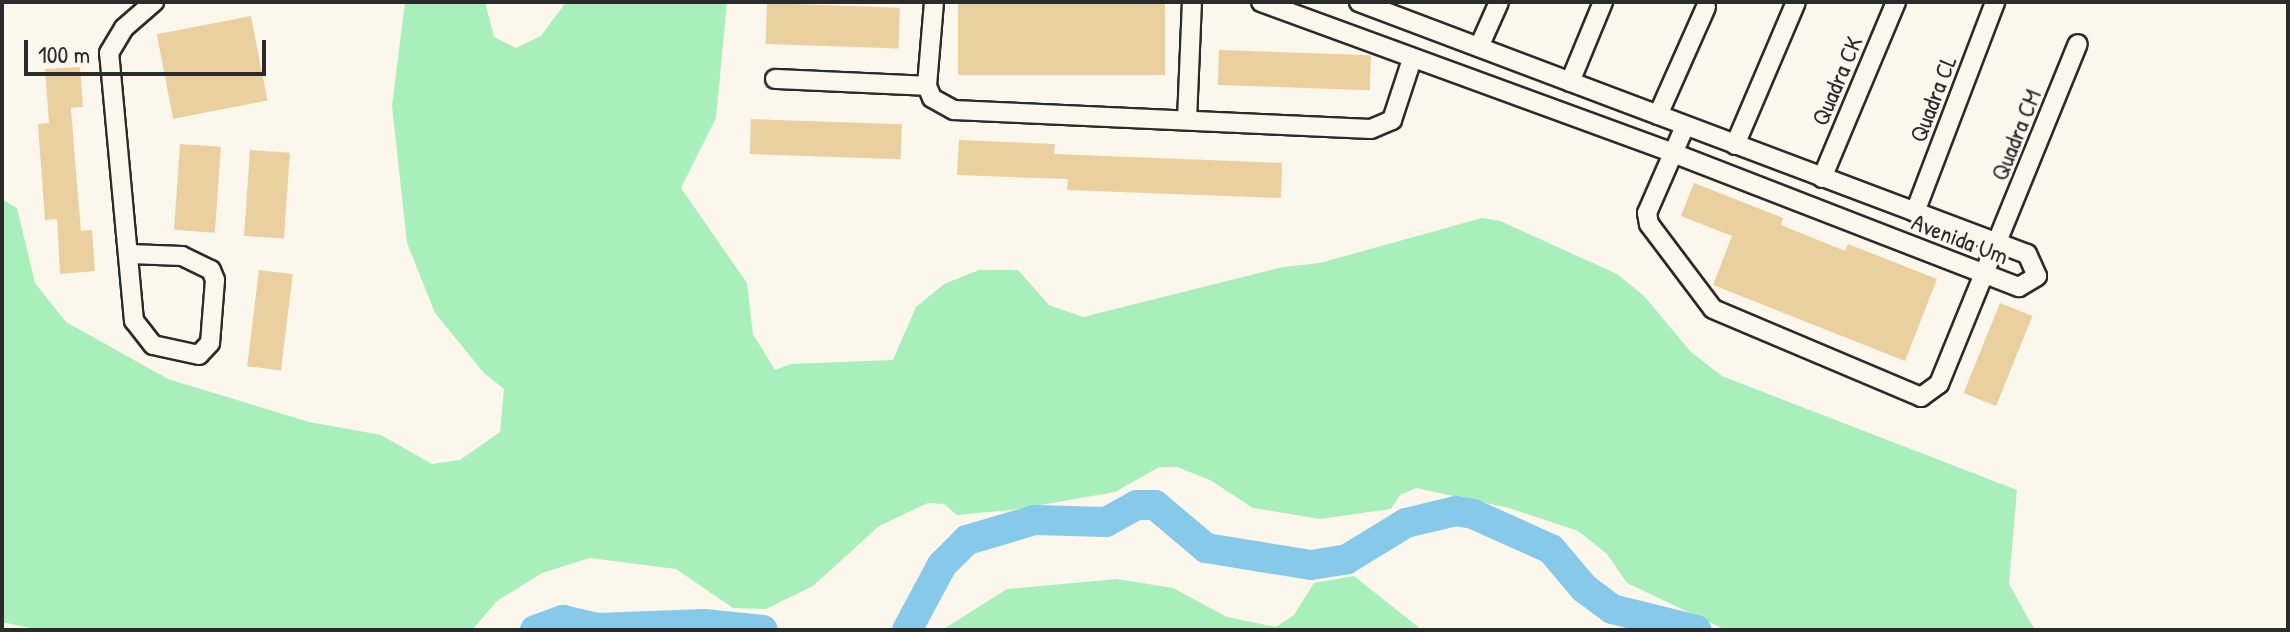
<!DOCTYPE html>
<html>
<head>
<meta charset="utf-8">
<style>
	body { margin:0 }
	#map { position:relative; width:2290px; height:632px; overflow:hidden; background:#fbf7ec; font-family:"Patrick Hand",sans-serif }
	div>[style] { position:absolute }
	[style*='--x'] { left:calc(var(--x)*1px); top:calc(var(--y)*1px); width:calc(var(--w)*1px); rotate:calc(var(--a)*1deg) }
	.green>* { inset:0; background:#a9efbc }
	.river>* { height:30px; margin:-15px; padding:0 15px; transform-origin:15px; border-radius:15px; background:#87c9e8 }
	.building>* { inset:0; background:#ead09f; transform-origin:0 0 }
	.roads { filter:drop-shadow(2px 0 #2b2b2b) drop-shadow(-2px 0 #2b2b2b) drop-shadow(0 2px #2b2b2b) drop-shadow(0 -2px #2b2b2b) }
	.minor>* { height:18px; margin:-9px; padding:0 9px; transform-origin:9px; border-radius:9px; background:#fbf7ec }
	span { translate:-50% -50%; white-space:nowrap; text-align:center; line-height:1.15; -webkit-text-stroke:6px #fbf7ec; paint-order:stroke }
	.street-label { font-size:24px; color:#2b2b2b }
	.frame { position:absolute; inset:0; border:4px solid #2b2b2b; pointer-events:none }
	.scale { position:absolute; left:24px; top:40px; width:242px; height:36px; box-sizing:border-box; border:4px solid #2b2b2b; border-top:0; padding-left:10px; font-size:24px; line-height:28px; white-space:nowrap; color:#2b2b2b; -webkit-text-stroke:6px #fbf7ec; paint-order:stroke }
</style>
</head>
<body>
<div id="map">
	<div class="green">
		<i style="clip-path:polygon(405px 2px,485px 2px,494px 37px,516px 48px,541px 36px,566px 2px,727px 2px,716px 118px,681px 188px,747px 283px,753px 334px,775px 370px,791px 364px,893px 360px,916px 307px,944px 284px,979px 270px,1018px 270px,1049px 305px,1083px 317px,1283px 267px,1320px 263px,1482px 218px,1500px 221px,1617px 274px,1644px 296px,1691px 352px,1722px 376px,2017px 490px,2009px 584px,2035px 630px,1726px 630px,1627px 583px,1607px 554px,1578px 531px,1509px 508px,1416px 488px,1400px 495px,1391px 509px,1320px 519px,1253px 508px,1210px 480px,1177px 467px,1159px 467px,1115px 492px,1011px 510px,957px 515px,944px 504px,928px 503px,879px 526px,813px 586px,766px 609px,733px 608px,676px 569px,590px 558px,542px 573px,497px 601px,472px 630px,39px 630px,2px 622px,2px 199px,17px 208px,35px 283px,66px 322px,168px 379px,309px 422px,381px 435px,432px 464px,460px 460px,500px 432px,504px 389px,484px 373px,435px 313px,407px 243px,392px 106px)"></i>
		<i style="clip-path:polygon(1354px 576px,1422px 630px,942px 630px,1007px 589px,1117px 579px,1173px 588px,1227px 617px,1276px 627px,1294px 615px,1314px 583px)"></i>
	</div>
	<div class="river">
		<i style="--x:535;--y:630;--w:30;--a:-20"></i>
		<i style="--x:563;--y:620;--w:35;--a:13"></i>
		<i style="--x:597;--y:628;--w:107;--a:-2.1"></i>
		<i style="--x:704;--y:624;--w:59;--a:5.8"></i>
		<i style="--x:907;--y:630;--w:74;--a:-61.7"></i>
		<i style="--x:942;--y:565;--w:35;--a:-45"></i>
		<i style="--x:967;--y:540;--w:71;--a:-16.4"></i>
		<i style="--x:1035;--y:520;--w:71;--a:1.6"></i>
		<i style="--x:1106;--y:522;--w:35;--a:-29"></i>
		<i style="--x:1137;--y:505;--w:18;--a:0"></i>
		<i style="--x:1155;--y:505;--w:67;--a:40.1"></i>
		<i style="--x:1206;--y:548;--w:106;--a:9.2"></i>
		<i style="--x:1311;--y:565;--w:36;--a:-9"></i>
		<i style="--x:1347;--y:559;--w:69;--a:-31.4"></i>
		<i style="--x:1406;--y:523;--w:51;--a:-13.5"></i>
		<i style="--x:1456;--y:511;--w:17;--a:10"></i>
		<i style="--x:1473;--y:514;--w:85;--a:24.2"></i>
		<i style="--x:1551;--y:549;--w:51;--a:49.8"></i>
		<i style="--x:1584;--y:588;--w:35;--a:37"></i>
		<i style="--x:1612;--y:609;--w:87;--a:14"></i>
	</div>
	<div class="building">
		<i style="left:958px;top:2px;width:207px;height:73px"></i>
		<i style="left:767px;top:3px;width:133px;height:41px;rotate:2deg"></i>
		<i style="left:251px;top:16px;width:86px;height:96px;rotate:79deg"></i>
		<i style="left:1219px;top:50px;width:152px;height:35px;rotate:2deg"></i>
		<i style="clip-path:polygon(80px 67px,83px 107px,71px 108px,74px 148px,81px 231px,92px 230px,95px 271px,60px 274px,57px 219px,45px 220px,38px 124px,49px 123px,45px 69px)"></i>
		<i style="left:751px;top:119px;width:151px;height:35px;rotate:2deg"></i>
		<i style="clip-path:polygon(959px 140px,1055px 144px,1054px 154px,1282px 163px,1281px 198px,1067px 190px,1068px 179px,957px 175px)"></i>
		<i style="left:180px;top:144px;width:41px;height:86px;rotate:4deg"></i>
		<i style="left:250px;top:150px;width:40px;height:86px;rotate:4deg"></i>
		<i style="clip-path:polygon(1694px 183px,1783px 218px,1781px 225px,1818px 240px,1845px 251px,1848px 244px,1937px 279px,1905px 361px,1713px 285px,1732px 236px,1681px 216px)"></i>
		<i style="left:259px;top:270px;width:34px;height:97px;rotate:7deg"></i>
		<i style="left:2000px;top:303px;width:35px;height:97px;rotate:22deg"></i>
	</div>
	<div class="roads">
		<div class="minor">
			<i style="--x:934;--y:2;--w:84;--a:94.8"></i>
			<i style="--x:927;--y:86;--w:13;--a:67"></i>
			<i style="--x:932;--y:98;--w:25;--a:29"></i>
			<i style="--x:954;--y:110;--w:417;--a:2.6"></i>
			<i style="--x:1371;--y:129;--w:23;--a:-23"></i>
			<i style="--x:1392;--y:120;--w:64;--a:-71.8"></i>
			<i style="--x:1261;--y:2;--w:439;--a:20.1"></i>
			<i style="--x:1673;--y:153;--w:371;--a:21.2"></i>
			<i style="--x:2019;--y:287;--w:21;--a:-31"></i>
			<i style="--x:2037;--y:276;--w:24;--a:-114"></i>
			<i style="--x:2027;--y:254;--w:714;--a:-159.33"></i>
			<i style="--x:1479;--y:47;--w:49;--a:-66"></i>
			<i style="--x:775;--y:79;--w:152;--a:2.6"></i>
			<i style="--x:1570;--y:82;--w:87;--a:-67.6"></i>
			<i style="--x:1658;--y:115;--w:118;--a:-66"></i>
			<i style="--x:1187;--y:120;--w:118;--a:-87.6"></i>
			<i style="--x:1685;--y:126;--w:95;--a:113.6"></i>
			<i style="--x:1647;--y:213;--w:11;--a:80"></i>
			<i style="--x:1649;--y:224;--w:106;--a:53"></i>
			<i style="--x:1713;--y:309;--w:226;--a:22.9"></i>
			<i style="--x:1921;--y:397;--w:22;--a:-36"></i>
			<i style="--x:1939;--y:384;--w:367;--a:-67.8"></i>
			<i style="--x:1735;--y:145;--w:155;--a:-66.9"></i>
			<i style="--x:1822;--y:178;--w:191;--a:-67.2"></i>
			<i style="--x:1915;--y:212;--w:225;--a:-69.1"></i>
			<i style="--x:130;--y:254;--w:52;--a:2.2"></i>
			<i style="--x:182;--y:256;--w:32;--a:26"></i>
			<i style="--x:211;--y:270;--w:11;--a:68"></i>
			<i style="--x:215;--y:280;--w:63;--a:94.5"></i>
			<i style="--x:210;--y:343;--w:16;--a:133"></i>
			<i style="--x:199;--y:355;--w:47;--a:-167.7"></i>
			<i style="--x:153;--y:345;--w:31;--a:-128"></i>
			<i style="--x:134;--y:321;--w:269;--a:-95.3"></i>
			<i style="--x:109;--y:53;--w:29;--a:-59"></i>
			<i style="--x:124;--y:28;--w:40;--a:-41"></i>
		</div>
	</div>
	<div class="street-label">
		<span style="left:1837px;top:81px;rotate:-67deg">Quadra CK</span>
		<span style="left:1933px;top:99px;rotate:-69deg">Quadra CL</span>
		<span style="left:2016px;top:135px;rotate:-68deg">Quadra CM</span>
		<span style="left:1960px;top:239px;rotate:21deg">Avenida Um</span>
	</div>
	<div class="frame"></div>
	<div class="scale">100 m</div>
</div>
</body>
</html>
